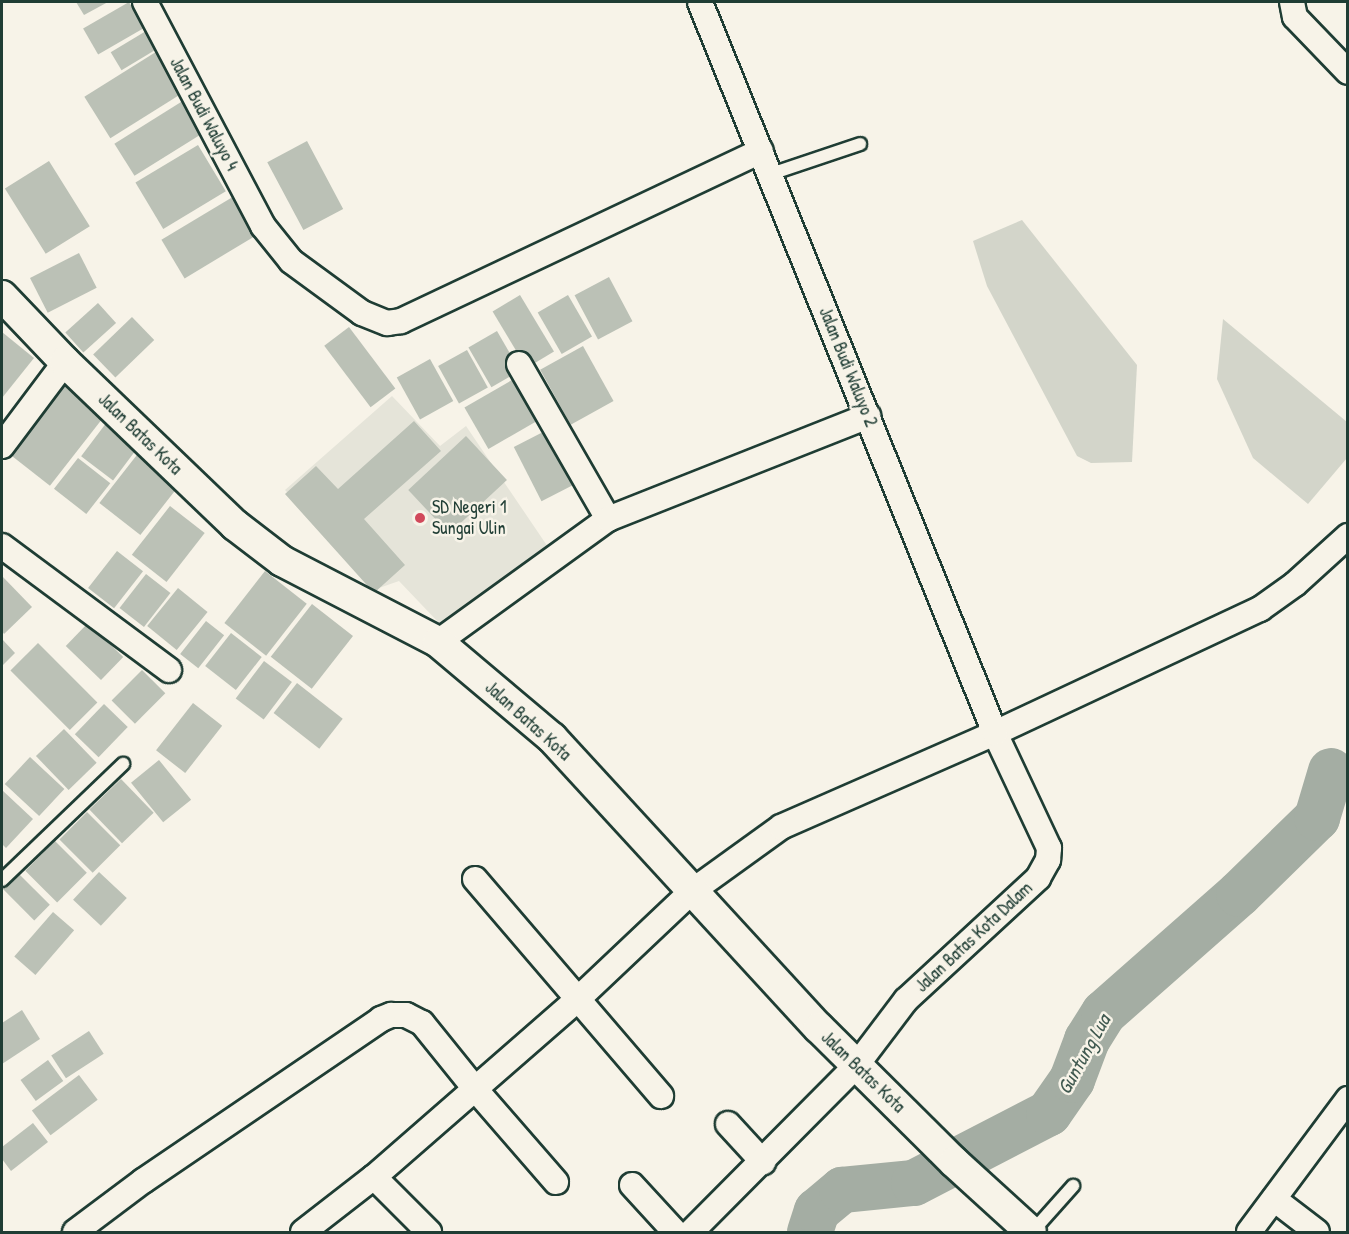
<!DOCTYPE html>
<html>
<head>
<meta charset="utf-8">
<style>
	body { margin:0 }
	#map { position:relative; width:1349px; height:1234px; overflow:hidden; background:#f7f3e8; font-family:"Patrick Hand",sans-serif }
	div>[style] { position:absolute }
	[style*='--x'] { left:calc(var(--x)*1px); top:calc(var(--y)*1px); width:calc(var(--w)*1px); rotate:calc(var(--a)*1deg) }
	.built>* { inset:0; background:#e5e4d9 }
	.green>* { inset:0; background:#d3d5ca }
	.river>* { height:46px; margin:-23px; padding:0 23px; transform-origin:23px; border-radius:23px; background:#a4ada3 }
	.building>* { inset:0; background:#bbc1b6; transform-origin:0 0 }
	.roads { filter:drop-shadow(2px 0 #1f3d34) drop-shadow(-2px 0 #1f3d34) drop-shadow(0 2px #1f3d34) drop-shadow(0 -2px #1f3d34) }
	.service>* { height:12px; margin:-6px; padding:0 6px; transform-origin:6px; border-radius:6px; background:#f7f3e8 }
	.minor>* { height:24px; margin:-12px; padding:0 12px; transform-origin:12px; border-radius:12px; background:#f7f3e8 }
	.tertiary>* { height:30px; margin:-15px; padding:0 15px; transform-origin:15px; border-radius:15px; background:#f7f3e8 }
	.dots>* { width:16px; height:16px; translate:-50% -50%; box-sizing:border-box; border:3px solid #f7f3e8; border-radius:50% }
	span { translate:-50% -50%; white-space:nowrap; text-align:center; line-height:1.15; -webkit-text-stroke:5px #f7f3e8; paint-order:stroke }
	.street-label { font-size:18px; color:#1f3d34 }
	.poi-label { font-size:18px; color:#1f3d34 }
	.left { translate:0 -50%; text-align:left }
	.water-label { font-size:20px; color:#405950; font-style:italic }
	.frame { position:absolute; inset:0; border:3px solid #1f3d34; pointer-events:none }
</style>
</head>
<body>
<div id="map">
	<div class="built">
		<i style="clip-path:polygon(392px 396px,440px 446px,466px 426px,548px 547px,440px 624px,399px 581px,379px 588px,285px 490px)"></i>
	</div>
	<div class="green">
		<i style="clip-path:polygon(1022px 220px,1137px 365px,1132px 462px,1091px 463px,1077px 456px,987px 286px,973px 241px)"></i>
		<i style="clip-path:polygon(1223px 319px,1347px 422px,1347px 458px,1308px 504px,1253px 458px,1217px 379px)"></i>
	</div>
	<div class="river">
		<i style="--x:810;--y:1232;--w:22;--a:-72"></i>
		<i style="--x:817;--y:1211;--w:33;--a:-40"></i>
		<i style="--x:842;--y:1190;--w:72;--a:-5.6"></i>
		<i style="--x:914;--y:1183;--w:152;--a:-27.4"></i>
		<i style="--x:1049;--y:1113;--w:40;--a:-55.1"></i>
		<i style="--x:1072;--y:1080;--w:43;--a:-69.4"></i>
		<i style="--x:1087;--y:1040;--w:32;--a:-58"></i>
		<i style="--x:1104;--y:1013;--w:180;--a:-41.4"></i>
		<i style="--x:1239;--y:894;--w:109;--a:-44.3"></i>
		<i style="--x:1317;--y:818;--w:49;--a:-73.4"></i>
	</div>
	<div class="building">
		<i style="clip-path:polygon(76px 2px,108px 2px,84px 15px)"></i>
		<i style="left:129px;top:2px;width:30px;height:53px;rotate:60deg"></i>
		<i style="left:151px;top:28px;width:21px;height:47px;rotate:59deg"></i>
		<i style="left:159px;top:50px;width:49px;height:88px;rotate:58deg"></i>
		<i style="left:189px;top:97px;width:38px;height:88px;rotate:58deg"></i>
		<i style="left:307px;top:141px;width:77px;height:45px;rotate:62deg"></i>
		<i style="left:198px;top:145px;width:54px;height:73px;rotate:59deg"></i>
		<i style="left:49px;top:161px;width:77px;height:52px;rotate:58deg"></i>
		<i style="left:236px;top:195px;width:45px;height:87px;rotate:59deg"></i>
		<i style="left:79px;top:253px;width:39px;height:55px;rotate:63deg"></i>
		<i style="left:609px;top:277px;width:50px;height:39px;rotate:62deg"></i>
		<i style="left:520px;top:295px;width:66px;height:32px;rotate:59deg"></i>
		<i style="left:568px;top:295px;width:48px;height:35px;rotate:60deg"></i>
		<i style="left:98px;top:303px;width:27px;height:44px;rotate:48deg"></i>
		<i style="left:132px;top:317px;width:32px;height:54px;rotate:46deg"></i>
		<i style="left:349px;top:327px;width:77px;height:31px;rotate:53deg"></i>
		<i style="left:497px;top:331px;width:46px;height:33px;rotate:60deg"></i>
		<i style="clip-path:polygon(2px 332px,34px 358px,2px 398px)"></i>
		<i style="left:583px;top:346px;width:63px;height:49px;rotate:61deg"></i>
		<i style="left:467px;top:350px;width:43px;height:33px;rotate:61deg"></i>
		<i style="left:430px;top:359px;width:48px;height:38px;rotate:61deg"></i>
		<i style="left:519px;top:376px;width:48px;height:63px;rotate:60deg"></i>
		<i style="left:67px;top:381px;width:51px;height:93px;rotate:38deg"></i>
		<i style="left:110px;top:418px;width:40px;height:48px;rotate:37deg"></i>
		<i style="clip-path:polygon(414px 421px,441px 451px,364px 519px,405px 565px,374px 593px,285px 494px,316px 466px,338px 489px)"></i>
		<i style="left:545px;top:431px;width:61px;height:35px;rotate:63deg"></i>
		<i style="left:466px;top:436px;width:60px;height:79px;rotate:47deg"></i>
		<i style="left:140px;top:451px;width:52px;height:66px;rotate:38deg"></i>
		<i style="left:78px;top:458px;width:41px;height:39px;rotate:38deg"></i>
		<i style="left:170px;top:506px;width:44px;height:62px;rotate:38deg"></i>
		<i style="left:117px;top:551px;width:33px;height:47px;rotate:38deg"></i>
		<i style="left:265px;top:571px;width:53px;height:66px;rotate:38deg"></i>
		<i style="left:146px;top:574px;width:31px;height:43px;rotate:38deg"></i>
		<i style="clip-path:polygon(2px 576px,32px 607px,4px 634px,2px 631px)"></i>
		<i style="left:178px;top:588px;width:38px;height:49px;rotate:39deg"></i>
		<i style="left:312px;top:604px;width:52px;height:67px;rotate:38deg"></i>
		<i style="left:206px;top:621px;width:23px;height:42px;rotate:38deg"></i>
		<i style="left:88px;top:623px;width:49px;height:32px;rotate:44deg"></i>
		<i style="left:231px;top:633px;width:39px;height:42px;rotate:38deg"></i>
		<i style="clip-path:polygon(2px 639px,15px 653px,2px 666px)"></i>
		<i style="left:38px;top:643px;width:84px;height:39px;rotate:45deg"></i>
		<i style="left:264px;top:661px;width:35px;height:47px;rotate:37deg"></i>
		<i style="left:142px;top:670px;width:33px;height:43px;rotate:45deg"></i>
		<i style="left:297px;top:683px;width:58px;height:38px;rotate:38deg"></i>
		<i style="left:193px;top:703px;width:37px;height:60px;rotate:38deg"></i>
		<i style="left:104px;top:704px;width:33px;height:42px;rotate:44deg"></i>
		<i style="left:64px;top:729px;width:47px;height:39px;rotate:46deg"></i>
		<i style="left:30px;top:757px;width:47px;height:37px;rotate:43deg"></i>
		<i style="left:159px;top:760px;width:51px;height:36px;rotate:51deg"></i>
		<i style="left:121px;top:779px;width:47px;height:44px;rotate:46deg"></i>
		<i style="clip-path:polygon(2px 790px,33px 819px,6px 848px,2px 844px)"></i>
		<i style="left:87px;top:812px;width:47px;height:39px;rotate:45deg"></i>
		<i style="left:55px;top:841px;width:45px;height:42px;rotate:45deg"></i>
		<i style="left:99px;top:872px;width:38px;height:38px;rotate:43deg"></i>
		<i style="left:18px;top:873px;width:45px;height:22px;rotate:45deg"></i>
		<i style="left:53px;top:912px;width:28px;height:59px;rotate:41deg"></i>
		<i style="clip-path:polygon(22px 1010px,40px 1039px,2px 1064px,2px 1023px)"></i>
		<i style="left:89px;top:1031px;width:27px;height:45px;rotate:57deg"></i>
		<i style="left:48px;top:1060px;width:26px;height:34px;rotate:54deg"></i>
		<i style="left:79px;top:1075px;width:31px;height:59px;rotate:53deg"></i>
		<i style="clip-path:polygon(33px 1123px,48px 1142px,11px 1171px,2px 1159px,2px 1147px)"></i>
	</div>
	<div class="roads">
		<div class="service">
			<i style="--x:771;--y:174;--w:94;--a:-18.6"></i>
			<i style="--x:2;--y:880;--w:168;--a:-43.8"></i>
			<i style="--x:1032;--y:1232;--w:62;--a:-48.3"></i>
		</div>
		<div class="minor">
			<i style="--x:145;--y:2;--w:253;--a:62.2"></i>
			<i style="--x:263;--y:226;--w:45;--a:51.3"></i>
			<i style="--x:291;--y:261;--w:88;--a:36.2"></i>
			<i style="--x:362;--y:313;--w:27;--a:22"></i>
			<i style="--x:387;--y:323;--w:14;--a:-8"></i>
			<i style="--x:401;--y:321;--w:398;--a:-25.3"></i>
			<i style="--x:1292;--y:2;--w:15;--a:79"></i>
			<i style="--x:1295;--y:17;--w:76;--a:46.1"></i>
			<i style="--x:519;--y:364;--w:179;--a:60.1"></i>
			<i style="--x:2;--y:446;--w:105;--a:-53.1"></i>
			<i style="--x:2;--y:546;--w:208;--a:36.6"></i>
			<i style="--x:438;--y:642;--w:210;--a:-35.9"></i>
			<i style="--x:608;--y:519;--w:280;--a:-21.6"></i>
			<i style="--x:475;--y:879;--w:286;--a:49.4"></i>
			<i style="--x:728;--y:1124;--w:52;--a:47.4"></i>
			<i style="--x:374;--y:1177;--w:271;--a:-41.1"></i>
			<i style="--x:578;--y:999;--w:156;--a:-43.4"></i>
			<i style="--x:691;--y:892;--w:111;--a:-35.8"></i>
			<i style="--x:781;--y:827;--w:234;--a:-23.7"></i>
			<i style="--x:995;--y:733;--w:293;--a:-25.1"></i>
			<i style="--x:1260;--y:609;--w:43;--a:-35.5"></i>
			<i style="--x:1295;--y:584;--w:72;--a:-42.2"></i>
			<i style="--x:632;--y:1185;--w:64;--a:47.5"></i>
			<i style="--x:1274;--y:1199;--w:54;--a:37.5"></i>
			<i style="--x:75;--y:1232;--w:85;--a:-36.9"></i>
			<i style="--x:143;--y:1181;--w:288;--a:-34.2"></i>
			<i style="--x:381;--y:1019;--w:11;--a:-22"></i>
			<i style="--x:391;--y:1015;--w:15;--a:0"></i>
			<i style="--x:406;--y:1015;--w:18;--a:27"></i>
			<i style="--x:422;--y:1023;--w:86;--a:51.1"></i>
			<i style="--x:476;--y:1090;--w:122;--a:49"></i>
			<i style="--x:303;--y:1232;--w:90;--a:-37.8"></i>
			<i style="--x:374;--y:1177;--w:78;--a:45"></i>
			<i style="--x:691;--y:1232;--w:234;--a:-45.2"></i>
			<i style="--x:856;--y:1066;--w:83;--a:-52.9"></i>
			<i style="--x:906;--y:1000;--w:180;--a:-42.7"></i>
			<i style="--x:1038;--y:878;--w:21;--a:-61"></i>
			<i style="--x:1048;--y:860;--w:12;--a:-85"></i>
			<i style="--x:1049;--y:848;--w:127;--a:-115.2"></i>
			<i style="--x:995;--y:733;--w:788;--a:-111.98"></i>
			<i style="--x:1249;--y:1232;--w:166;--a:-53.3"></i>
		</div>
		<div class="tertiary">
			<i style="--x:2;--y:296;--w:91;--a:46.3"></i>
			<i style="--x:65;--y:362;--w:236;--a:43.8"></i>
			<i style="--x:235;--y:525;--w:59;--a:37.5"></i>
			<i style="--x:282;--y:561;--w:176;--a:27.4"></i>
			<i style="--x:438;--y:642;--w:149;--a:40.1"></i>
			<i style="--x:552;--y:738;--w:394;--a:47.4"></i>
			<i style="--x:819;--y:1028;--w:190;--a:44.8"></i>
			<i style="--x:954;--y:1162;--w:104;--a:42.3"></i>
		</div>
	</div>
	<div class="dots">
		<i style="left:420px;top:518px;background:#d1495b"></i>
	</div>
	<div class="street-label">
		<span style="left:204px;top:114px;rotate:62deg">Jalan Budi Waluyo 4</span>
		<span style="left:848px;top:367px;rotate:68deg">Jalan Budi Waluyo 2</span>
		<span style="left:140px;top:434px;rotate:44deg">Jalan Batas Kota</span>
		<span style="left:528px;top:721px;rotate:42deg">Jalan Batas Kota</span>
		<span style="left:974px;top:937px;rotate:-43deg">Jalan Batas Kota Dalam</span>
		<span style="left:863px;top:1072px;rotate:44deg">Jalan Batas Kota</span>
	</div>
	<div class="poi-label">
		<span class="left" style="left:432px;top:518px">SD Negeri 1<br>Sungai Ulin</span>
	</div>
	<div class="water-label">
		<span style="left:1083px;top:1054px;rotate:-61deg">Guntung Lua</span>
	</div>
	<div class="frame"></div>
</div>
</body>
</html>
